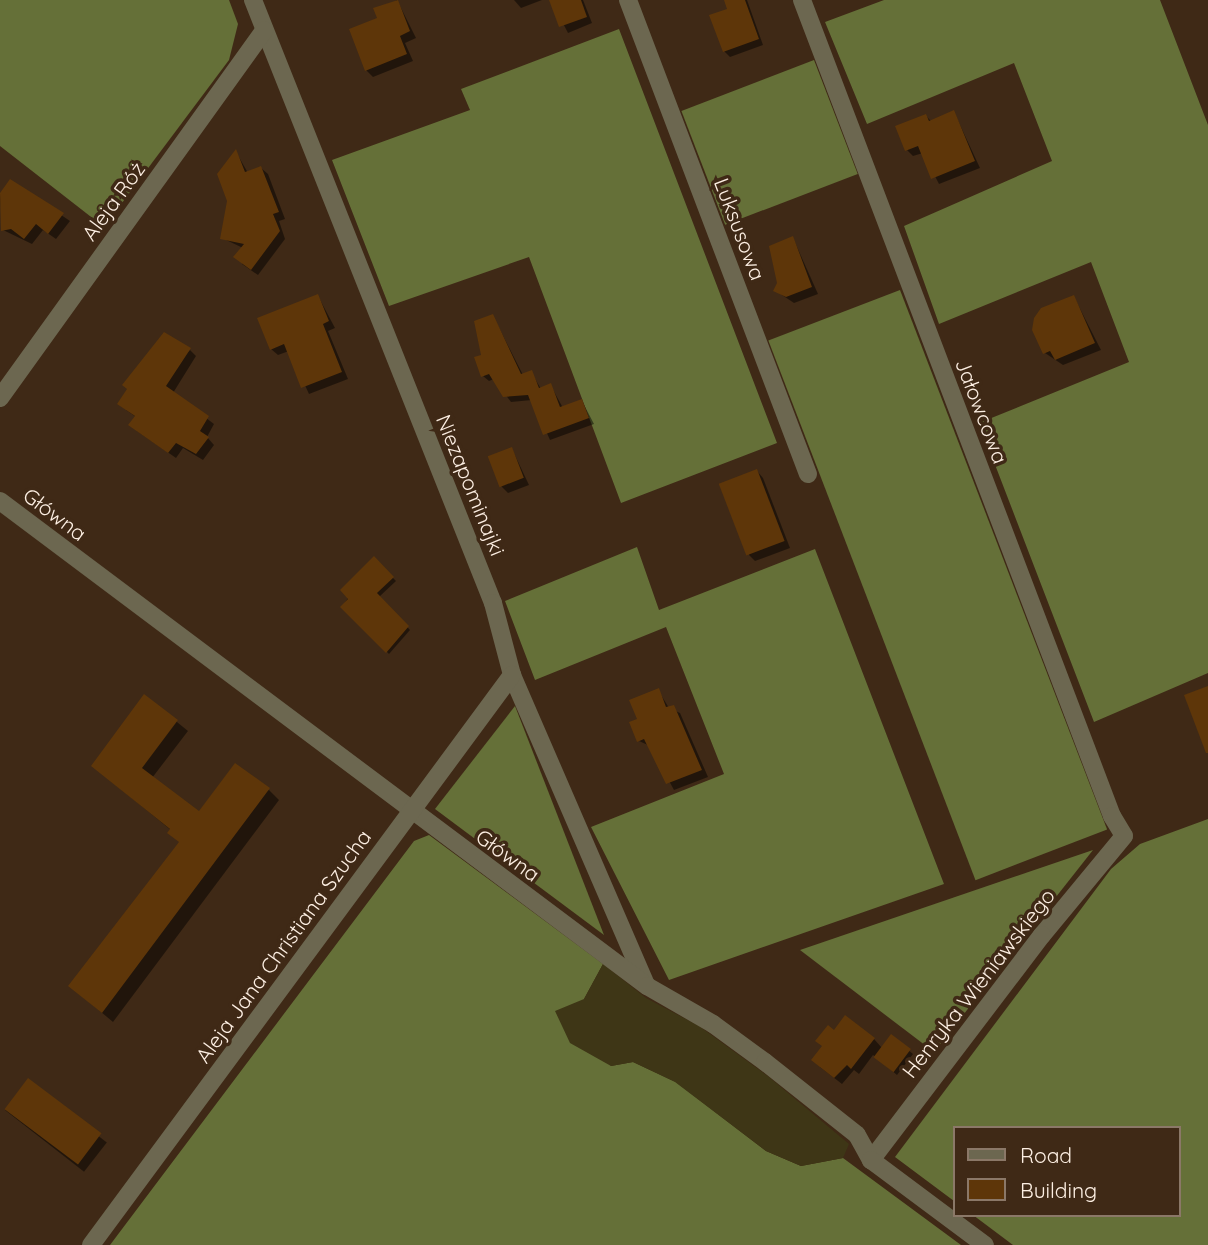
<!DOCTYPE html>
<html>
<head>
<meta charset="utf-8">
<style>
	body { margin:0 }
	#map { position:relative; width:1208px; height:1245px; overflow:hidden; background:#3f2916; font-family:Quicksand,sans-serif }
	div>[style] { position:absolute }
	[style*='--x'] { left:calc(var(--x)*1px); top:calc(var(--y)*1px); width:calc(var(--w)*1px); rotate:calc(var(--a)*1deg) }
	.forest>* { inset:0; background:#657038; transform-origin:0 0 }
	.sand>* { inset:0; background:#3e3616 }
	.shadow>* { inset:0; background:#0007; transform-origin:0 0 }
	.building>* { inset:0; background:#5e3609; transform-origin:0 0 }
	.minor>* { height:18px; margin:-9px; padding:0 9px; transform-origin:9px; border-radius:9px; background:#6c6750 }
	span { translate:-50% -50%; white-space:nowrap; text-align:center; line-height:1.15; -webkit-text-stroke:7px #3f2916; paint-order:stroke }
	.street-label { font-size:21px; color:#fdefe3 }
	.legend { position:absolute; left:953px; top:1126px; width:228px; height:91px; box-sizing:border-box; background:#3f2916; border:2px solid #8b7868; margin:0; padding:9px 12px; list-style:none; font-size:21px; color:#fdefe3 }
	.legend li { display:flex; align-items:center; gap:14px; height:35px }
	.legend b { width:35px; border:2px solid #8b7868 }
</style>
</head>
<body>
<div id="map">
	<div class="forest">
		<i style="clip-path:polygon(0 0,229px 0,238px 24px,229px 60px,104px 227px,0 146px)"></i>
		<i style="clip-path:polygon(884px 0,1160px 0,1208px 125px,1208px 673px,1094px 722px,979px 423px,1129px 362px,1091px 262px,939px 324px,904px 226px,1052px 161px,1014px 63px,867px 124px,825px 22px)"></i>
		<i style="clip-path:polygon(619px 29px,777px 443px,621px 503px,529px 257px,389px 306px,332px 160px,470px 110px,461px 89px)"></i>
		<i style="left:814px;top:60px;width:122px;height:142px;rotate:69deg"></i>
		<i style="left:900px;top:290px;width:578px;height:141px;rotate:69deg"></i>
		<i style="clip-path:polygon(637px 547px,659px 610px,815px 549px,944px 884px,669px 980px,591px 827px,724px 774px,666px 627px,535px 680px,505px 601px)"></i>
		<i style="clip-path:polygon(515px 706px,604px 935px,435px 809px)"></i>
		<i style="clip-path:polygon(1208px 819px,1208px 1245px,1013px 1245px,973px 1215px,1178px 1215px,1178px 1128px,954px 1128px,954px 1201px,895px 1157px,1111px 869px,1140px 844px)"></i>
		<i style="clip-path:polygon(429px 835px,603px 964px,584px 999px,611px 1066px,633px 1062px,676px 1082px,766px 1151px,801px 1166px,843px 1158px,961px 1245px,110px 1245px,414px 841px)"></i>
		<i style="clip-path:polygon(1093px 850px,934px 1052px,800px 950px)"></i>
	</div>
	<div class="sand">
		<i style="clip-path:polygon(603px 964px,646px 998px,699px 1026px,769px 1077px,849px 1144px,843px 1158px,801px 1166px,766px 1151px,675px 1082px,633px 1062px,611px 1066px,570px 1043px,555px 1011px,584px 999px)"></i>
	</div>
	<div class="shadow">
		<i style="clip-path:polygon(397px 0,416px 38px,405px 43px,413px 61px,373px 77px,366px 70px,379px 19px)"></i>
		<i style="clip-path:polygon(514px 0,542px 0,521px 8px)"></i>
		<i style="clip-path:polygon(551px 0,583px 0,592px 23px,568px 33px)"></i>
		<i style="clip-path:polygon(726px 0,747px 0,763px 45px,730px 57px,724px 51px,729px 10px)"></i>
		<i style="clip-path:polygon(954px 112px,980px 168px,939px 184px,923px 153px,913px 156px,907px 150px,926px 116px,931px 121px)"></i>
		<i style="clip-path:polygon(236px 152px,248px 173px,261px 168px,268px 174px,285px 219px,279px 221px,285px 239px,258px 275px,242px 264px,243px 248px,222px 238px)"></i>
		<i style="clip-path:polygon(11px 181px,70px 221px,56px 239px,43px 230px,32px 244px,3px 230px,0 196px)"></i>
		<i style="clip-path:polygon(793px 238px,818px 294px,794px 303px,776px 291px)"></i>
		<i style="clip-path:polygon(318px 296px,335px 328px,328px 331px,348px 379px,309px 394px,289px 351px,278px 355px,271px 349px)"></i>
		<i style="clip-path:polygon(1074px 297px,1101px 350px,1063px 365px,1045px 353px,1034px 329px)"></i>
		<i style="clip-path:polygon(493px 316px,523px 375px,531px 372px,541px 389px,551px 386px,563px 408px,582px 401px,594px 424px,550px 440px,532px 400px,511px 402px,494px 379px,489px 381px,483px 376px)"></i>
		<i style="clip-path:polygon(190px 350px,196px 356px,173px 393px,214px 424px,207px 437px,214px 445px,203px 460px,183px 448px,176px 458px,137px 431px,136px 417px,126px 410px)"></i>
		<i style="clip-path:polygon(512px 449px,529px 485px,508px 493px,501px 486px)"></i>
		<i style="clip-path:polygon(757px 471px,763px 478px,790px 548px,755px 561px,749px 555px)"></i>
		<i style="clip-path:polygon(374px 559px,396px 581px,379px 597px,410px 630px,389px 654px,342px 607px)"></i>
		<i style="clip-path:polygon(658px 690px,669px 708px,680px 713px,708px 777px,674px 790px,650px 746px,639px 741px,632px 723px,639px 720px)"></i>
		<i style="clip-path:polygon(145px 696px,188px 731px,152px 778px,199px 814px,269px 790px,279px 800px,113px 1022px,70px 986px,180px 843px,172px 831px,93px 766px)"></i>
		<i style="clip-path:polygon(834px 1032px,874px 1039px,882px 1048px,891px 1036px,913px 1054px,897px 1075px,873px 1055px,859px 1074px,854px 1070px,842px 1084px,820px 1067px)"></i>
		<i style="left:28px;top:1081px;width:100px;height:37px;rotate:38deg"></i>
	</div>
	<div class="building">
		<i style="clip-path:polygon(398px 0,410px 31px,400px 36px,407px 54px,365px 71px,349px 29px,377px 18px,373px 8px)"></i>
		<i style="clip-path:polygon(549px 0,581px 0,587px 17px,559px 27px)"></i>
		<i style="clip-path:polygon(724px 0,745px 0,759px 39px,723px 52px,709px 15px,727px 9px)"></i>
		<i style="clip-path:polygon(954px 110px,975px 161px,931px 179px,918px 146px,905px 151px,895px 126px,926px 114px,929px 121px)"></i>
		<i style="clip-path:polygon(236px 149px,245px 172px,261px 166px,279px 212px,273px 214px,280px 231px,251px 270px,233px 257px,244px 244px,220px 239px,227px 201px,217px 174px)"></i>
		<i style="clip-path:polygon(10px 179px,64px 213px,48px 234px,36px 224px,24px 239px,11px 229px,1px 231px,0 193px)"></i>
		<i style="clip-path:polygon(793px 236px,812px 287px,786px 297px,773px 291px,777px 283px,769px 246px)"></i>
		<i style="clip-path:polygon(318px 294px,329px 321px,323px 324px,342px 372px,301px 388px,284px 344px,270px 350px,257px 318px)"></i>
		<i style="clip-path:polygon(1074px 295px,1095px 343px,1055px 360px,1050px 351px,1043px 354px,1032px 330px,1034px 318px,1041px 308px)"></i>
		<i style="clip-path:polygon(493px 314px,521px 374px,532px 370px,539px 388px,551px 383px,560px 407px,582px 399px,589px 418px,543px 435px,528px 395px,503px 397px,489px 374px,481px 377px,474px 357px,481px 355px,474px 321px)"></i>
		<i style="clip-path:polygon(164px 332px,191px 348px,166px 386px,209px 416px,200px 431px,209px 437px,196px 454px,176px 443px,168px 453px,128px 425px,135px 416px,117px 404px,127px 389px,122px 385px)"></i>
		<i style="left:512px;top:447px;width:33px;height:26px;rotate:69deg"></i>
		<i style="left:757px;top:469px;width:77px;height:41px;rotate:69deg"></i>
		<i style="clip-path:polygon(374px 556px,394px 577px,377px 593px,409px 626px,386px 653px,340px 607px,348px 599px,340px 590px)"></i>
		<i style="clip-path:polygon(1208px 686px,1208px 753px,1206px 753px,1184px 695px)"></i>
		<i style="clip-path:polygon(659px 688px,666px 707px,674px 705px,702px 770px,666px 784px,644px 739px,637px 742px,629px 722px,637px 719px,629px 700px)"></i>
		<i style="clip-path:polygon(144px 694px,178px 720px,142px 768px,199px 811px,235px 763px,270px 788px,102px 1013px,68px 986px,179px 842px,167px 833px,170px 829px,91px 766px)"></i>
		<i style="clip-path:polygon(845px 1015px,875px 1038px,851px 1069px,847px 1065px,834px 1078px,811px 1060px,822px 1046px,815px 1041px,828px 1025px,834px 1030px)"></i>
		<i style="left:891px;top:1034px;width:25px;height:29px;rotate:37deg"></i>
		<i style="left:28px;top:1078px;width:92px;height:39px;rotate:37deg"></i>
	</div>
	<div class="minor">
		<i style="--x:253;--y:0;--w:649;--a:68.3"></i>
		<i style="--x:493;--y:603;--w:74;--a:75.2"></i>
		<i style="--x:512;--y:675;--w:337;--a:66.6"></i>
		<i style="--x:628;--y:0;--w:507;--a:69.21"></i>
		<i style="--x:802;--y:0;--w:873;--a:69.2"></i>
		<i style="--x:1112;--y:816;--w:23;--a:59"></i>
		<i style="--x:1124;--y:836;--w:129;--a:129.6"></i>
		<i style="--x:1042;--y:935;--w:283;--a:127.2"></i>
		<i style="--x:0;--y:398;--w:453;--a:-54.3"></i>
		<i style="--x:0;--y:501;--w:809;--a:36.86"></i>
		<i style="--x:647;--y:986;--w:76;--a:29.9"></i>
		<i style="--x:713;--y:1024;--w:64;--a:36.2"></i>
		<i style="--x:765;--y:1062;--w:117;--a:38.4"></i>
		<i style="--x:857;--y:1135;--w:29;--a:61"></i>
		<i style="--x:871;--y:1160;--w:142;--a:36.7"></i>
		<i style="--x:91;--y:1245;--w:709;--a:-53.55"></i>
	</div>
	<div class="street-label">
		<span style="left:113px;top:201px;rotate:-54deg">Aleja Róż</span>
		<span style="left:740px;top:229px;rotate:69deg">Luksusowa</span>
		<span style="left:982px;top:411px;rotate:69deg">Jałowcowa</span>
		<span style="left:471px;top:485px;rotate:68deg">Niezapominajki</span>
		<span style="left:55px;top:514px;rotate:37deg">Główna</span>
		<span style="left:508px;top:855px;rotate:36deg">Główna</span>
		<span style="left:283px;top:946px;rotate:-54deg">Aleja Jana Christiana Szucha</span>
		<span style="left:978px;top:983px;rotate:-52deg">Henryka Wieniawskiego</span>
	</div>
	<ul class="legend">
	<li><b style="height:9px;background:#6c6750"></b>Road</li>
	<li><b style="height:19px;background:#5e3609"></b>Building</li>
	</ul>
</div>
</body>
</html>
